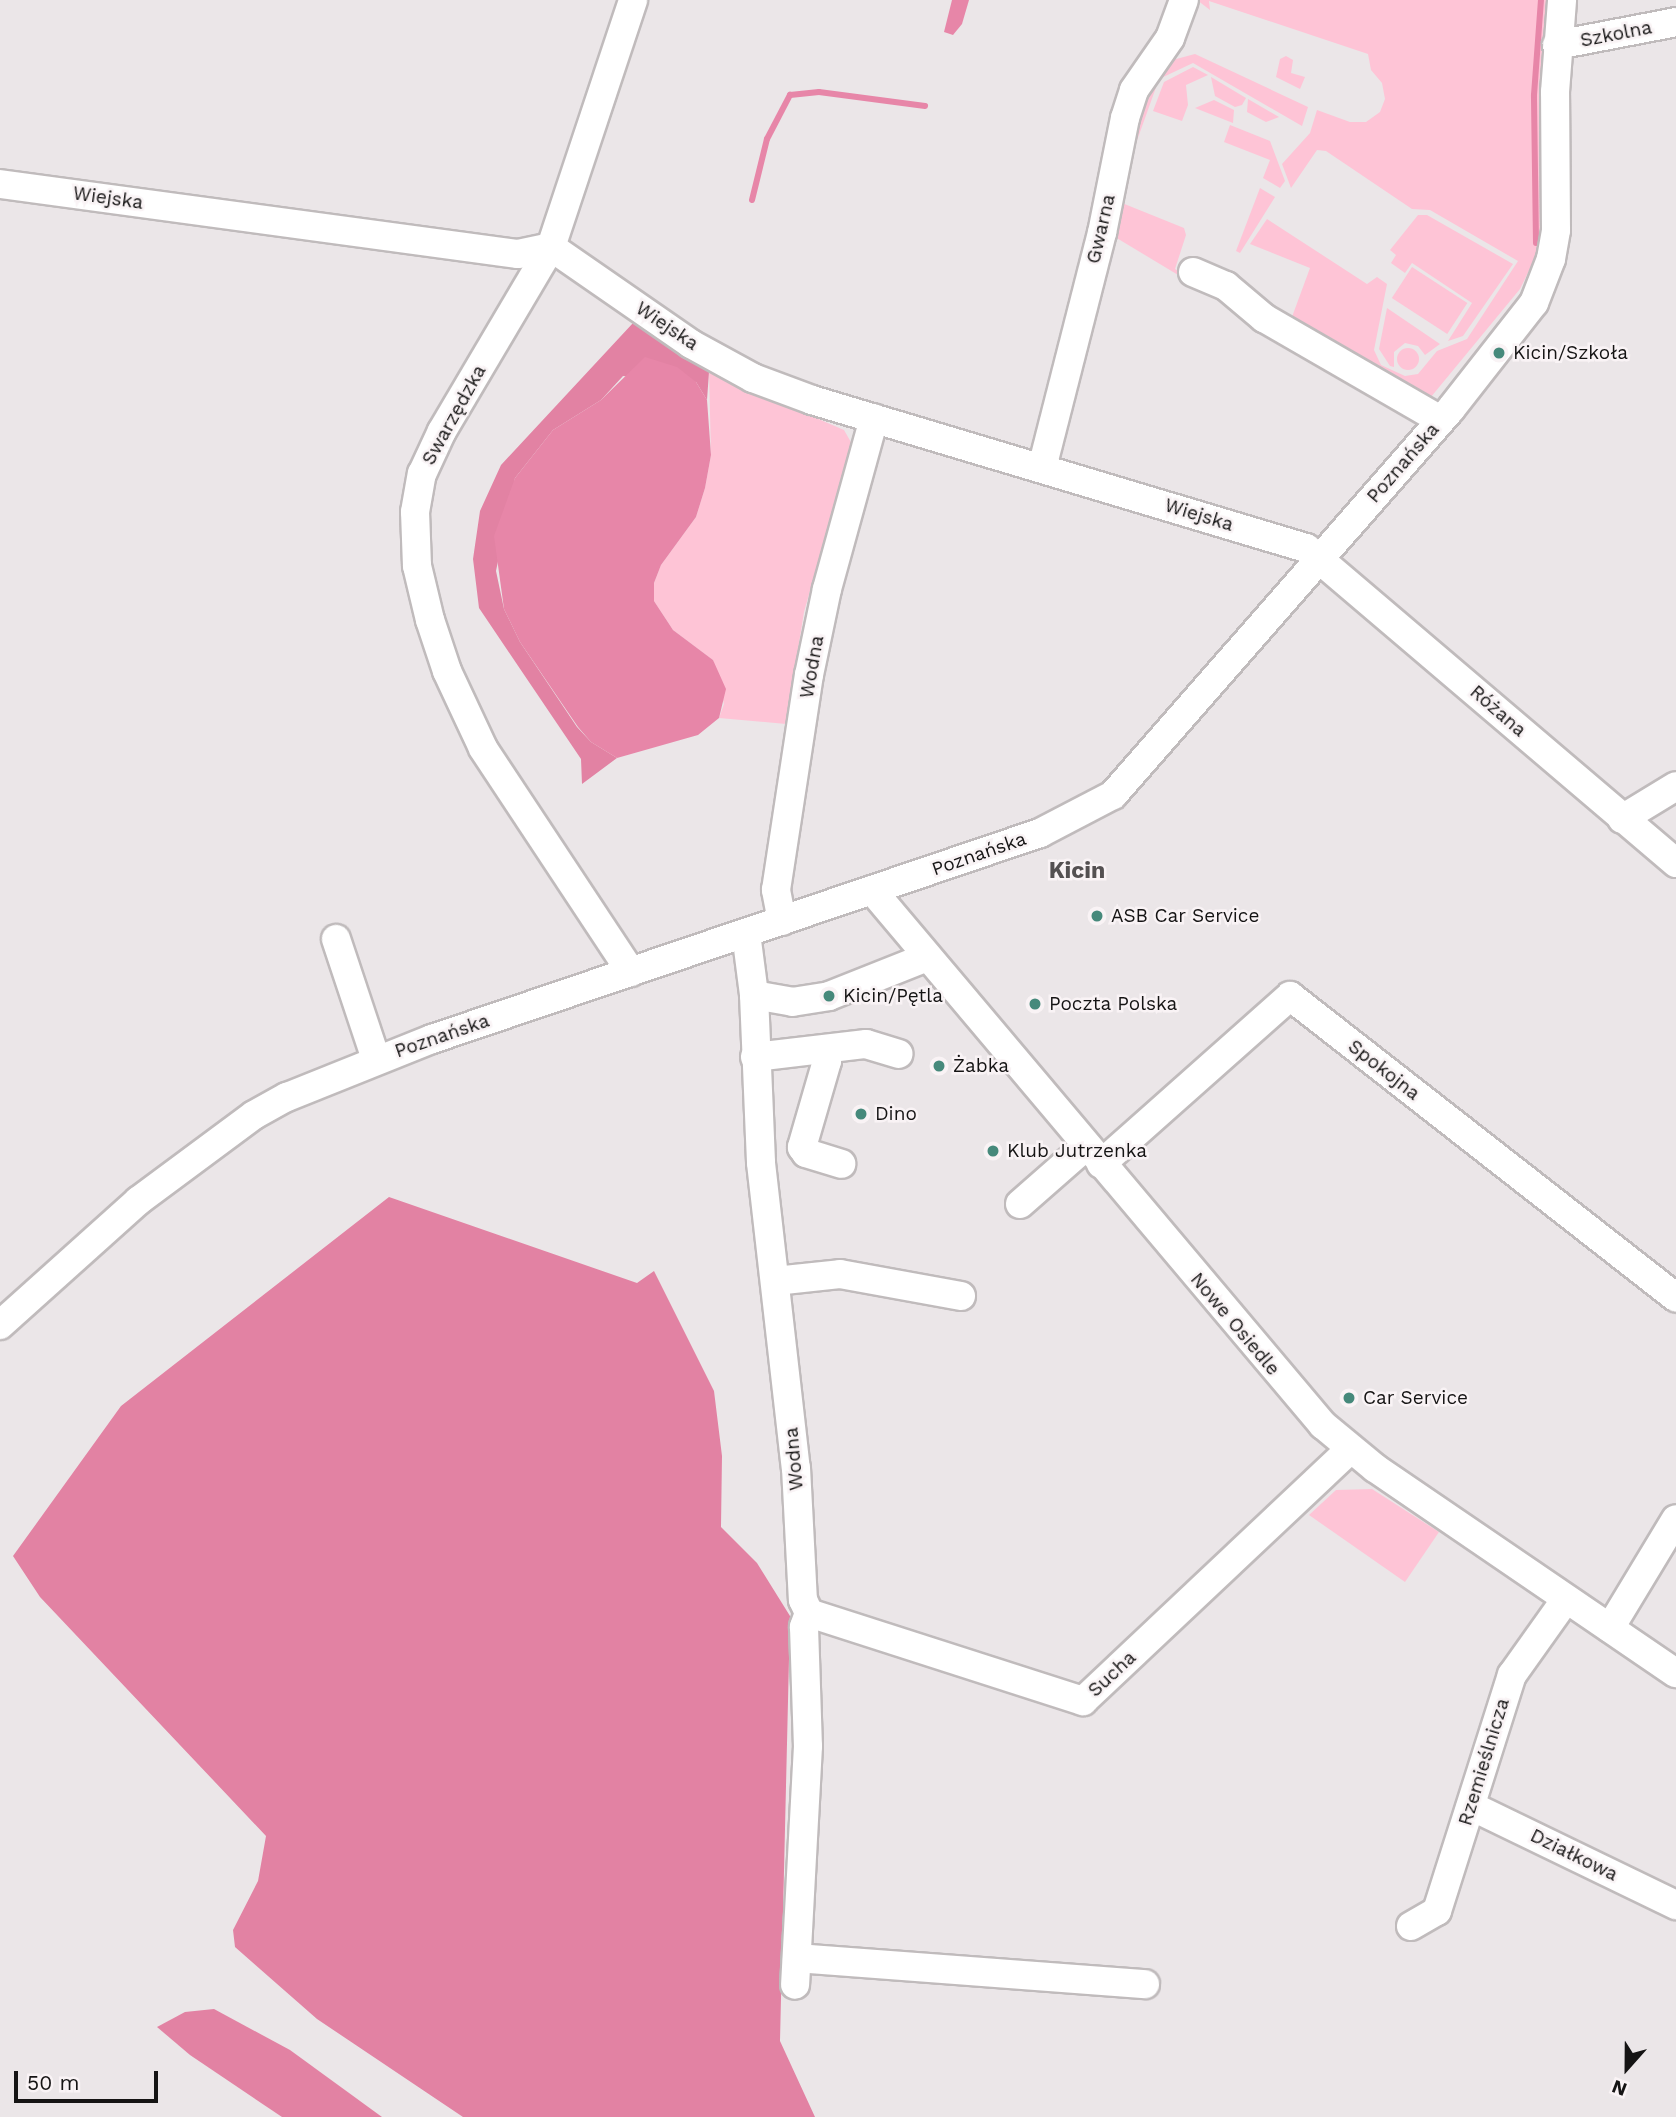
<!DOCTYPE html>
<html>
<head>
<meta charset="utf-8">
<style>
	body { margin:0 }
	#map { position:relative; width:1676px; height:2117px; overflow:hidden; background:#ebe6e8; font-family:"Work Sans",sans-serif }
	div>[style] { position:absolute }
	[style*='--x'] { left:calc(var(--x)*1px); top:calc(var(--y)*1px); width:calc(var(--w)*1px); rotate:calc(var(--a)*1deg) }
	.green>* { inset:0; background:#fec4d6; transform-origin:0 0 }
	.round { border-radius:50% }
	.forest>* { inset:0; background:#e282a3 }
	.water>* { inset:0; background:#e786a8 }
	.stream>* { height:6px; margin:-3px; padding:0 3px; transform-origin:3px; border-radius:3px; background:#e786a8 }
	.roads { filter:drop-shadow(2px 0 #c0bbbc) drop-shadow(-2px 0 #c0bbbc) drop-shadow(0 2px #c0bbbc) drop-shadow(0 -2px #c0bbbc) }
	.minor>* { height:28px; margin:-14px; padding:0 14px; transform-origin:14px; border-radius:14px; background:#fff }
	.dots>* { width:19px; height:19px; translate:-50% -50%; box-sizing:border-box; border:4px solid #f9f3f5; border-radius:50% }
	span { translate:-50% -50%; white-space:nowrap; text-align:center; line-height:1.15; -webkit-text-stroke:5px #f9f3f5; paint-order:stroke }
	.street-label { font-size:19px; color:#151414 }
	.poi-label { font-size:19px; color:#151414 }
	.left { translate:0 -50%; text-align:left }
	.quarter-label { font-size:23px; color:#545051; font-weight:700 }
	.north { position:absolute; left:1592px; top:2033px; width:70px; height:70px; -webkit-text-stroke:5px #f9f3f5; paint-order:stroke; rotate:201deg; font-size:19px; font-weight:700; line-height:28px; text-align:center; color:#151414 }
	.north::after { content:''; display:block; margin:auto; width:24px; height:32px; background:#151414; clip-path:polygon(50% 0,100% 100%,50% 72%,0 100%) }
	.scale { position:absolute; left:14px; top:2071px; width:144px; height:32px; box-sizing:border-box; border:4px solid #151414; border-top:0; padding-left:9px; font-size:21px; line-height:24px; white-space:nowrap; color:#151414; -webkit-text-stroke:5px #f9f3f5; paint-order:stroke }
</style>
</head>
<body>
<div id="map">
	<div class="green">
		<i style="clip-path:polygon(1197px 0,1547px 0,1540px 91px,1543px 211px,1536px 256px,1520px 289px,1426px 403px,1289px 325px,1310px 268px,1250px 244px,1267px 219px,1367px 284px,1377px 277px,1387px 284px,1374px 350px,1381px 365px,1405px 376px,1418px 374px,1437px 351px,1467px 339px,1518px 261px,1430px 210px,1412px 209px,1326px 151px,1317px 150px,1291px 188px,1282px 164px,1310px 133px,1317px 110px,1350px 122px,1366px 122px,1380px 112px,1385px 99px,1382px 83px,1371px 70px,1368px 54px,1209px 1px,1210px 10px)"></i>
		<i style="clip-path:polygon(1195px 54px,1308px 107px,1302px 126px,1193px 63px,1159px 79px,1125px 174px,1146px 93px,1165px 62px)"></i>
		<i style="clip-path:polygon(1286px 56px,1293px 60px,1291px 73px,1305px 77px,1300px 89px,1276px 77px,1280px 59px)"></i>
		<i style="clip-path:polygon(1193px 67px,1208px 75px,1186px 85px,1188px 105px,1182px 121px,1153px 111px,1164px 82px)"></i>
		<i style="clip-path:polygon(1211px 77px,1246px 98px,1242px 105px,1235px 107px,1215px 96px)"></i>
		<i style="clip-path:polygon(1248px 99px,1279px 117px,1266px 122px,1247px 112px)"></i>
		<i style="clip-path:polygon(1214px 100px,1234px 110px,1233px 123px,1195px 108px)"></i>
		<i style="clip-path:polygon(1230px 125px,1270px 141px,1285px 181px,1280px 188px,1263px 178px,1270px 160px,1224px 142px)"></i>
		<i style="clip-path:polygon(1260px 188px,1275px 197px,1240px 253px,1236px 251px)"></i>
		<i style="clip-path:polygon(1122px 203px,1184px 228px,1186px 235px,1175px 269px,1414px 417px,1115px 237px)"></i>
		<i style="clip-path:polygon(1418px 215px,1427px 215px,1513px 264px,1463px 336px,1448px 341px,1472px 303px,1412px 263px,1405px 273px,1391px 263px,1396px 255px,1390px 250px)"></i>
		<i style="left:1412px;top:267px;width:66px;height:37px;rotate:33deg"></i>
		<i style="clip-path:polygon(1387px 308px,1440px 344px,1425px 355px,1418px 346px,1405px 343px,1394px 352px,1394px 367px,1390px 366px,1379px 349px)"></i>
		<i class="round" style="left:1397px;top:348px;width:22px;height:22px"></i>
		<i style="clip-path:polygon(709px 372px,844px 430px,852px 444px,804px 612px,786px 724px,719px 718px,724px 704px,713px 660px,673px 630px,654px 601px,654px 583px,661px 565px,696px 517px,705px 488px,711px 455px)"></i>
		<i style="clip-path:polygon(1372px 1489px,1439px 1532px,1405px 1582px,1309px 1515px,1336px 1490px)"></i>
	</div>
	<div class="forest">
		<i style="clip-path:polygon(633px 323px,709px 372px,707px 400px,696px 382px,623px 376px,601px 400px,553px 430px,515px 478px,496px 571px,504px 609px,520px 642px,577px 727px,591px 742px,617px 758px,582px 784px,581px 759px,479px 608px,473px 559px,480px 511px,501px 465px)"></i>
		<i style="clip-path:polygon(389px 1197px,637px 1283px,654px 1271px,714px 1391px,722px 1456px,721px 1527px,757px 1563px,790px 1616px,780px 2041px,815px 2117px,463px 2117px,317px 2019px,235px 1947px,233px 1930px,258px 1881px,266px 1836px,40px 1597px,13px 1556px,121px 1406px)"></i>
		<i style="clip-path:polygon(214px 2009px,290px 2050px,382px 2117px,282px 2117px,190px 2055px,157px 2027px,185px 2012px)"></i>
	</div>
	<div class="water">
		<i style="clip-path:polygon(952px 0,969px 0,962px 24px,953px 35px,944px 32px)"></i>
		<i style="clip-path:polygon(645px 357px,677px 367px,696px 382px,707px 400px,711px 455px,705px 488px,696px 517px,661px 565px,654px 583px,654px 601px,673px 630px,713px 660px,726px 689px,719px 718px,698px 735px,617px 758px,591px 742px,578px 727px,520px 642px,504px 609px,494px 536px,515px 478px,553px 430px,601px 400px)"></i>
	</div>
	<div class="stream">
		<i style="--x:752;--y:200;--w:63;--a:-76.2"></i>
		<i style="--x:767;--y:139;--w:50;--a:-62.4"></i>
		<i style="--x:790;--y:95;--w:29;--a:-6"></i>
		<i style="--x:819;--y:92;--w:107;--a:7.5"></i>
		<i style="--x:1536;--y:243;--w:148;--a:-90.8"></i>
		<i style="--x:1534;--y:95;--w:95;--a:-85.8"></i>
	</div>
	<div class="roads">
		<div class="minor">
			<i style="--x:1557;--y:45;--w:121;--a:-10.9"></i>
			<i style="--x:0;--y:184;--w:523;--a:7.7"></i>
			<i style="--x:518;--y:254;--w:34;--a:-12"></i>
			<i style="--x:551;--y:247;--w:170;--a:34.7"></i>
			<i style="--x:691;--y:344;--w:71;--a:28.7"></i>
			<i style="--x:753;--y:378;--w:63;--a:20.4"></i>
			<i style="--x:812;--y:400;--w:516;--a:16.68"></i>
			<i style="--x:1306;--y:548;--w:486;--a:40.4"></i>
			<i style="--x:1193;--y:272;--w:36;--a:23"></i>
			<i style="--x:1226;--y:286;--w:50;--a:40.1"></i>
			<i style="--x:1264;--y:318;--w:204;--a:30"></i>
			<i style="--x:1042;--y:468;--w:243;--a:-75.7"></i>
			<i style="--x:1102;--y:233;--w:117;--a:-78.7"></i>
			<i style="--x:1125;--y:118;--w:29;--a:-72"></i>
			<i style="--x:1134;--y:90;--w:63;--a:-55.3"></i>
			<i style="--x:1170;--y:38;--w:40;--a:-69.8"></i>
			<i style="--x:1622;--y:819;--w:63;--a:-31.4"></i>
			<i style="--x:872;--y:890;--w:700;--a:49.87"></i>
			<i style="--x:1323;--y:1425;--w:67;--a:39.6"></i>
			<i style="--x:1375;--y:1468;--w:364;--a:34.3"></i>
			<i style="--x:782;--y:921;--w:32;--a:-101"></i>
			<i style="--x:776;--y:890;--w:218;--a:-81.3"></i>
			<i style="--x:809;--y:675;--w:88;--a:-78.2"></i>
			<i style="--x:827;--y:589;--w:177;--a:-74.6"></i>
			<i style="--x:746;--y:933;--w:63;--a:82.6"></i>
			<i style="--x:754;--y:995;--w:168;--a:87.6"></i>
			<i style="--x:761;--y:1163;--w:307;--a:83.5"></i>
			<i style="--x:796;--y:1468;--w:132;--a:87"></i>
			<i style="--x:803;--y:1600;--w:14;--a:65"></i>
			<i style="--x:809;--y:1613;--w:15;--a:110"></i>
			<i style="--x:804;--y:1627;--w:119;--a:88.1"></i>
			<i style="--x:808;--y:1746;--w:239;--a:93.1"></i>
			<i style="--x:336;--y:939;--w:126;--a:71.6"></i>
			<i style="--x:631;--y:972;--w:268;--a:-123.5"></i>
			<i style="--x:483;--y:748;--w:85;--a:-115.1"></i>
			<i style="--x:447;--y:671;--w:54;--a:-108.4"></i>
			<i style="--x:430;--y:620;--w:56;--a:-103.5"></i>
			<i style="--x:417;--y:566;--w:54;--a:-92.1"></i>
			<i style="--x:415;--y:512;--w:39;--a:-80"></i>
			<i style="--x:422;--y:474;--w:47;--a:-65.1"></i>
			<i style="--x:442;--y:431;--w:214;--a:-59.4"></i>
			<i style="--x:551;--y:247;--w:260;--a:-71.6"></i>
			<i style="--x:754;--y:995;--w:39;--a:10"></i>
			<i style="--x:792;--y:1002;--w:37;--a:-9"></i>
			<i style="--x:829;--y:996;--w:105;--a:-21.7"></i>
			<i style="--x:826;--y:1049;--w:12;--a:85"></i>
			<i style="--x:827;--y:1061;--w:90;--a:106.2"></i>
			<i style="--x:802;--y:1147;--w:7;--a:56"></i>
			<i style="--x:806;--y:1153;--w:37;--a:17"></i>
			<i style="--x:755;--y:1057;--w:112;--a:-6.7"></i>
			<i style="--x:866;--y:1044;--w:34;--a:17"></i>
			<i style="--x:1101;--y:1164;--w:253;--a:-41.6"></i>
			<i style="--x:1290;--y:996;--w:490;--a:38"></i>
			<i style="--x:1020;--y:1204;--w:88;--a:-41.3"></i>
			<i style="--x:775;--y:1281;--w:65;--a:-6.1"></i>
			<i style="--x:840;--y:1274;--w:123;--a:10.3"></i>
			<i style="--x:0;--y:1325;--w:186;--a:-41.9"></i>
			<i style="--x:138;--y:1201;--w:144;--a:-36.6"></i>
			<i style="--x:254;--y:1115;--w:38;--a:-29"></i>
			<i style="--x:287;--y:1097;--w:156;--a:-21.8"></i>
			<i style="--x:432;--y:1039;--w:642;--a:-18.72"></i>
			<i style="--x:1040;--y:833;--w:82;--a:-27.5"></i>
			<i style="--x:1113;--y:795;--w:512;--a:-48.8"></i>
			<i style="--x:1450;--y:410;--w:136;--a:-51.9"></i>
			<i style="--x:1534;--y:303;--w:47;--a:-68.9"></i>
			<i style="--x:1551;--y:259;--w:29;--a:-80"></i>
			<i style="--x:1556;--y:230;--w:138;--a:-90.4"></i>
			<i style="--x:1555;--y:92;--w:92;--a:-85.6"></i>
			<i style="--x:809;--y:1613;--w:288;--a:17.8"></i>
			<i style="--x:1083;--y:1701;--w:367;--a:-43.3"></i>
			<i style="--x:1610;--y:1628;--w:127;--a:-58.8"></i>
			<i style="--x:1471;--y:1806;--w:228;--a:25.8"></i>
			<i style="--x:1411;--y:1926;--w:30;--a:-30"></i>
			<i style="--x:1437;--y:1911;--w:248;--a:-72.4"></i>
			<i style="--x:1512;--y:1675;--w:93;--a:-54.6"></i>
			<i style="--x:797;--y:1958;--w:349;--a:4.3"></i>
		</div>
	</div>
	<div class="dots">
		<i style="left:1499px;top:353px;background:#46897b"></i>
		<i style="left:1097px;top:916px;background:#46897b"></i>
		<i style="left:829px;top:996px;background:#46897b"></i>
		<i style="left:1035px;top:1004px;background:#46897b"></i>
		<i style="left:939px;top:1066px;background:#46897b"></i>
		<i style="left:861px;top:1114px;background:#46897b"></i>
		<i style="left:993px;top:1151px;background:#46897b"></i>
		<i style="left:1349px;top:1398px;background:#46897b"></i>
	</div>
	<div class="street-label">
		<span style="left:1616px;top:34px;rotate:-11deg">Szkolna</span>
		<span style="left:108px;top:198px;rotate:8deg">Wiejska</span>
		<span style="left:1101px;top:229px;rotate:-77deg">Gwarna</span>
		<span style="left:667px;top:326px;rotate:34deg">Wiejska</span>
		<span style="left:454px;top:415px;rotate:-61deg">Swarzędzka</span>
		<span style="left:1403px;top:463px;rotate:-49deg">Poznańska</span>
		<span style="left:1199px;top:515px;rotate:17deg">Wiejska</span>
		<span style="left:812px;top:667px;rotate:-80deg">Wodna</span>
		<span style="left:1498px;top:711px;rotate:41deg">Różana</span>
		<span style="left:979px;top:854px;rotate:-19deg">Poznańska</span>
		<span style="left:442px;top:1036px;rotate:-19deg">Poznańska</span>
		<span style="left:1384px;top:1070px;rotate:38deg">Spokojna</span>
		<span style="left:1235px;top:1324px;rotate:50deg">Nowe Osiedle</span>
		<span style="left:794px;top:1459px;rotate:-95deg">Wodna</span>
		<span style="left:1112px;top:1674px;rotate:-43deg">Sucha</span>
		<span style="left:1484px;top:1762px;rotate:-73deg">Rzemieślnicza</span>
		<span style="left:1574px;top:1855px;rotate:26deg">Działkowa</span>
	</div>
	<div class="poi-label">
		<span class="left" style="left:1513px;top:353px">Kicin/Szkoła</span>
		<span class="left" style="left:1111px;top:916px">ASB Car Service</span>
		<span class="left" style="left:843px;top:996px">Kicin/Pętla</span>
		<span class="left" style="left:1049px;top:1004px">Poczta Polska</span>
		<span class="left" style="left:953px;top:1066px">Żabka</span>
		<span class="left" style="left:875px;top:1114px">Dino</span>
		<span class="left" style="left:1007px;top:1151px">Klub Jutrzenka</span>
		<span class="left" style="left:1363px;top:1398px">Car Service</span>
	</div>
	<div class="quarter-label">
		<span style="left:1077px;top:871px">Kicin</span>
	</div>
	<div class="north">N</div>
	<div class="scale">50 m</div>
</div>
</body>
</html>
